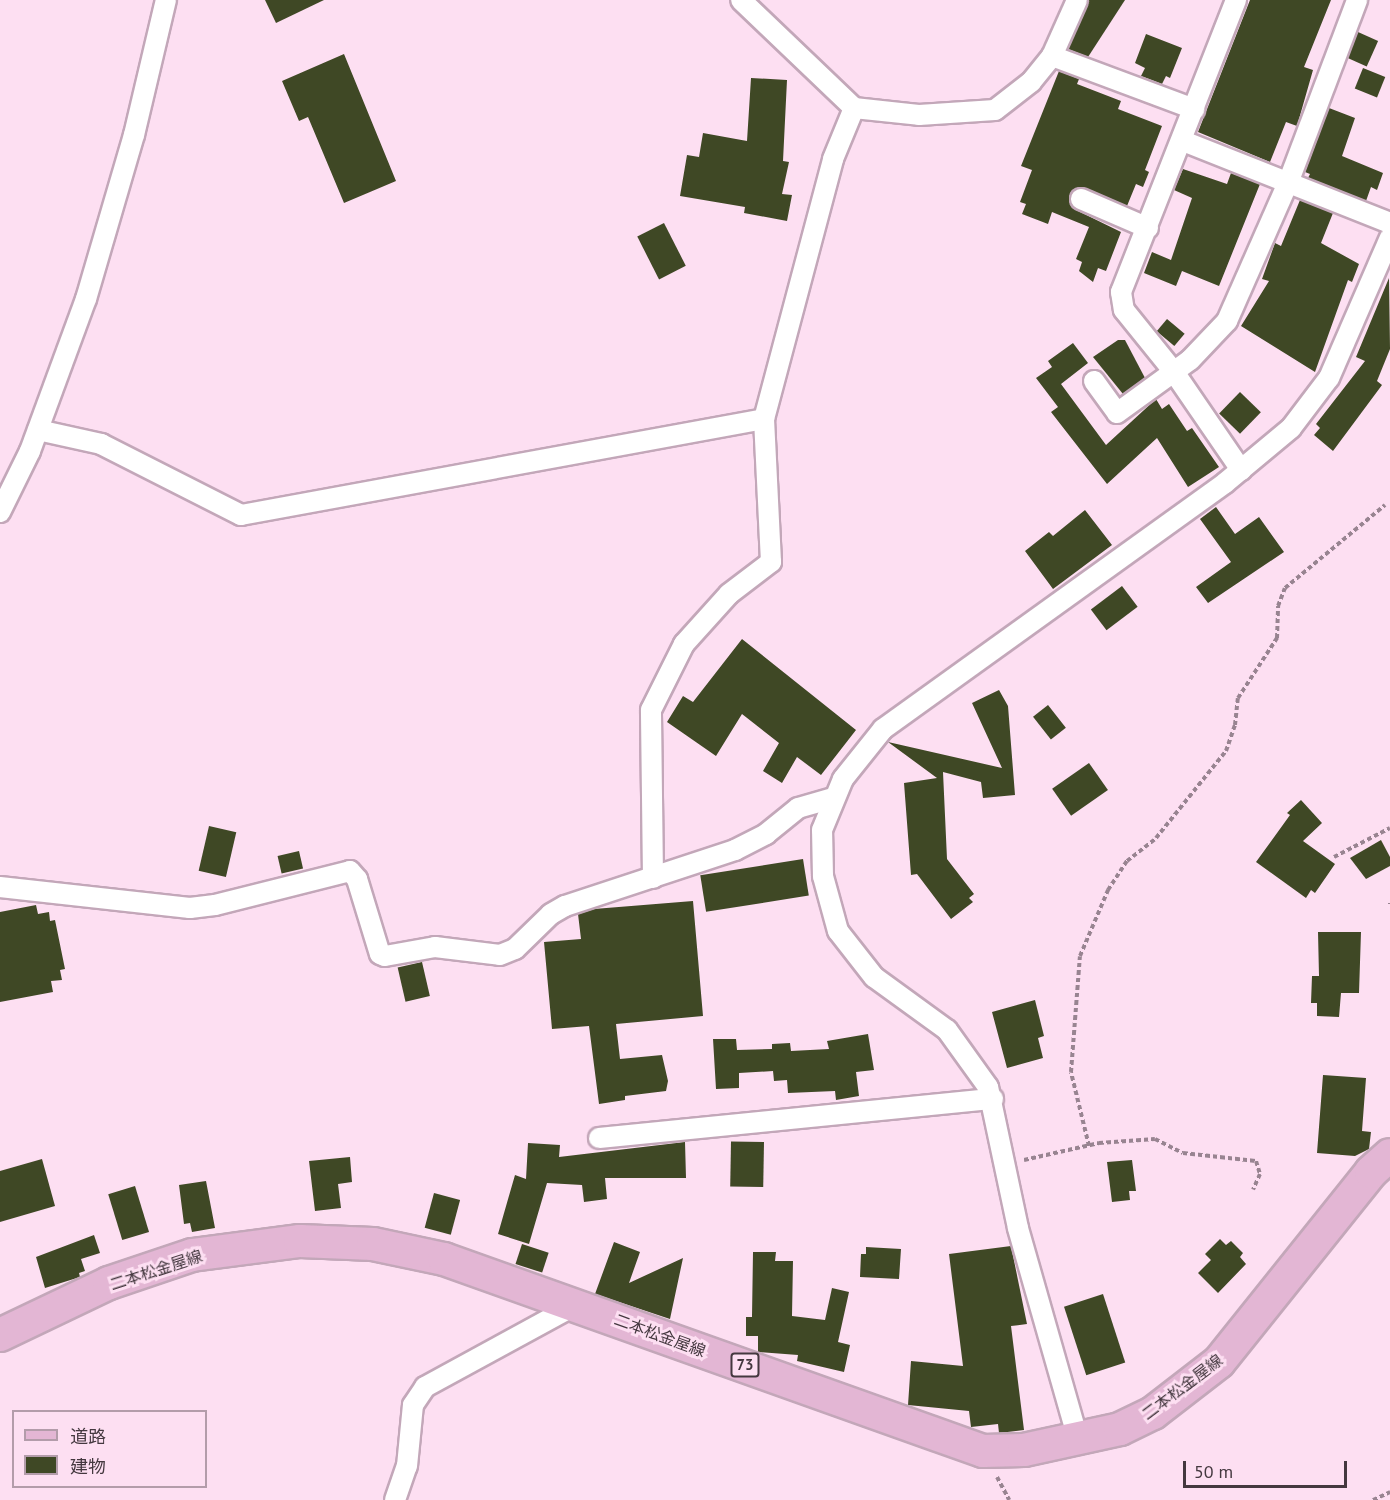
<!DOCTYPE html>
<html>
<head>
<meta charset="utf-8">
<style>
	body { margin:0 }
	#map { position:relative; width:1390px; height:1500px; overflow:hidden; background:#fddff2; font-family:"PT Sans","Noto Sans JP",sans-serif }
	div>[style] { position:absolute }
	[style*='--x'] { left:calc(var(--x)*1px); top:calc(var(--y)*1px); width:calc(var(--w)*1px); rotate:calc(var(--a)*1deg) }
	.building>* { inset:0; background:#3f4825; transform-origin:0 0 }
	.path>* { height:4px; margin-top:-2px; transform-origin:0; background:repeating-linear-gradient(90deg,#988491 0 4.5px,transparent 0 7.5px) }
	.roads { filter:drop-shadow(2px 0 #c3a7b9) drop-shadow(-2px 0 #c3a7b9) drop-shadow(0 2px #c3a7b9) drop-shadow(0 -2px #c3a7b9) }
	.minor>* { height:20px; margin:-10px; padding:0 10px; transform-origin:10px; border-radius:10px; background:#fff }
	.primary>* { height:32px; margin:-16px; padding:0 16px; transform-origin:16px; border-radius:16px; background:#e3b6d4 }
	span { translate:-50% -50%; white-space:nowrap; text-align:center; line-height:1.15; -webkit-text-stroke:6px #fddff2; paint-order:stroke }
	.shield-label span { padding:2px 4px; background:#fddff2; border:2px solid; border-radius:4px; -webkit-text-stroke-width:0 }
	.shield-label { font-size:15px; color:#44383f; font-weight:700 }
	.street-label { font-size:16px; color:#44383f }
	.legend { position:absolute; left:12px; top:1410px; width:195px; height:78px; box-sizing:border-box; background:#fddff2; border:2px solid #b39caa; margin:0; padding:8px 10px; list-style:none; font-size:18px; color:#44383f }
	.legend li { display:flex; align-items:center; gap:12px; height:30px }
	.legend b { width:30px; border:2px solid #b39caa }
	.scale { position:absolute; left:1183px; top:1461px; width:164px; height:27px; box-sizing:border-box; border:3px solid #44383f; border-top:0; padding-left:8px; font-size:18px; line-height:21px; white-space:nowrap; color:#44383f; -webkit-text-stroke:4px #fddff2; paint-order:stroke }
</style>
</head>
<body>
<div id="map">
	<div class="building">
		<i style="clip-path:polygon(265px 0,324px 0,276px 23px)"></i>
		<i style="clip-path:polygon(1089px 0,1125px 0,1088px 57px,1068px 49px)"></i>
		<i style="clip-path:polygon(1250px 0,1331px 0,1304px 67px,1313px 70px,1297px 126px,1286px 122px,1270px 162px,1198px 132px)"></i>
		<i style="left:1358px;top:32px;width:22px;height:28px;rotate:24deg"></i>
		<i style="clip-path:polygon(1146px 34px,1182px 48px,1170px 78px,1166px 76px,1162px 84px,1141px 76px,1145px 68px,1135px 63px)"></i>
		<i style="clip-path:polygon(344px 54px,396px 181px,344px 203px,308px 117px,299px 121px,282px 81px)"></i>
		<i style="left:1363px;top:68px;width:24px;height:22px;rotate:22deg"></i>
		<i style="clip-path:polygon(1059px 71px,1079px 79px,1077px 84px,1121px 101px,1118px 109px,1162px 126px,1145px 170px,1149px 172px,1143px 187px,1136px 184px,1127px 206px,1085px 188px,1070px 194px,1069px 201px,1076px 210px,1121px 232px,1106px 271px,1098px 268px,1093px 282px,1079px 271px,1082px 262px,1076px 259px,1089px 227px,1052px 212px,1048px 224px,1022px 214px,1026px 204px,1020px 202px,1032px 170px,1021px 166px)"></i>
		<i style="clip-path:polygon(751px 78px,787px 80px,783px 161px,789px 162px,782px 194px,792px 195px,787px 221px,744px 213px,745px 207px,680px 196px,687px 155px,699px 157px,703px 133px,747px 141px)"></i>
		<i style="clip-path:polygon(1329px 108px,1355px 118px,1342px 156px,1383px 173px,1377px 190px,1371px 187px,1366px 201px,1308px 178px,1310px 174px,1305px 172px)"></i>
		<i style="clip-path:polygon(1183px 169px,1227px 184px,1231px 173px,1260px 184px,1219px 286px,1182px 271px,1176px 286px,1144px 273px,1152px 252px,1171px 260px,1192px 198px,1174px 190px)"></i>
		<i style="clip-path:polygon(1300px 200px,1333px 213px,1321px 243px,1359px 264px,1352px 282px,1348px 280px,1315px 372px,1241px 326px,1269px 281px,1262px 279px,1275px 243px,1281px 246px)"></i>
		<i style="left:664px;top:223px;width:48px;height:30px;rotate:63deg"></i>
		<i style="clip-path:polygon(1389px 278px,1390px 349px,1377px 381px,1382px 385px,1333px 451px,1314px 435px,1320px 428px,1316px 424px,1365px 361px,1356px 357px)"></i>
		<i style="left:1167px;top:319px;width:23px;height:16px;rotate:40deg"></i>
		<i style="clip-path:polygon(1118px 340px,1125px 340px,1145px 378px,1123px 394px,1093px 357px)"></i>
		<i style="clip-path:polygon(1073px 343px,1088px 363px,1061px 384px,1106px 445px,1156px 399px,1162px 409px,1169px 404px,1187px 431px,1192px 428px,1219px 467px,1188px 487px,1157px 438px,1107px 484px,1051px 412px,1058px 407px,1036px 378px,1052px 367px,1048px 361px)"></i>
		<i style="left:1240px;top:392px;width:29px;height:30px;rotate:44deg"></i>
		<i style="clip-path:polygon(1216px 507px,1235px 534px,1259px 517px,1284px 552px,1208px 603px,1196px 587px,1231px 562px,1200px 519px)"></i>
		<i style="clip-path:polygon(1085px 510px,1112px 545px,1053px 589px,1025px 551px,1049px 532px,1053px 536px)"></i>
		<i style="left:1122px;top:586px;width:26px;height:39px;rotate:53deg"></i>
		<i style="clip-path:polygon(742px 639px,856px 730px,821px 775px,797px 757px,782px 783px,763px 771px,779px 743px,742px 714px,716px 756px,667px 722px,683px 696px,693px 702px)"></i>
		<i style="clip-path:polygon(999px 690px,1008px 706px,1015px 795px,983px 798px,981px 782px,943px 772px,947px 859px,974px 894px,969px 898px,973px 902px,951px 919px,917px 874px,911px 875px,904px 783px,937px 778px,888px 742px,1002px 768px,972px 703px)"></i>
		<i style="left:1048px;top:705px;width:29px;height:19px;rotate:52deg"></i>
		<i style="left:1089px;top:763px;width:33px;height:45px;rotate:55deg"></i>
		<i style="clip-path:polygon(1301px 800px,1322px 823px,1303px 841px,1335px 864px,1315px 893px,1311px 890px,1306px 898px,1256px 862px,1290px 815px,1287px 813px)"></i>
		<i style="left:209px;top:826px;width:28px;height:46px;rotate:13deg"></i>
		<i style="clip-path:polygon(1381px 840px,1390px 857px,1390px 866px,1366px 879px,1350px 858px)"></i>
		<i style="left:299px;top:851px;width:18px;height:22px;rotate:77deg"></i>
		<i style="left:803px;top:859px;width:37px;height:104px;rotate:81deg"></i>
		<i style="clip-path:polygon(693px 901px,703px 1016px,616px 1024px,620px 1059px,662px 1055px,668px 1081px,666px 1091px,625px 1096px,625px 1100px,599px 1104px,589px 1026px,552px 1029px,544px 942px,581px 939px,578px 914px,594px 909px)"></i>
		<i style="clip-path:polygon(36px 905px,38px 914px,49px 912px,50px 921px,55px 920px,65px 969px,60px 970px,62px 980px,51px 981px,53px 992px,0 1002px,0 912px)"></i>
		<i style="clip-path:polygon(1318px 932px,1361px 932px,1359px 993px,1341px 993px,1339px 1017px,1317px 1016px,1317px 1003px,1311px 1003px,1312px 976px,1319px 976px)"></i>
		<i style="left:422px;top:962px;width:35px;height:25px;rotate:77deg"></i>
		<i style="clip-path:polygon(1035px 1000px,1044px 1036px,1038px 1038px,1043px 1058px,1007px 1068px,992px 1012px)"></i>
		<i style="clip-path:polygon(868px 1034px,874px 1070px,856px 1072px,859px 1096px,836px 1100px,835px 1091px,788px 1093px,787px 1080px,774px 1081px,773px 1071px,739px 1073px,739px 1088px,716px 1089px,713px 1039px,736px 1039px,737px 1050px,772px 1049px,772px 1044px,790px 1043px,791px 1051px,829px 1049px,827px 1041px)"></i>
		<i style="clip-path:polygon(1323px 1075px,1366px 1078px,1362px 1131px,1371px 1132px,1369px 1149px,1355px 1156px,1317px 1153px)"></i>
		<i style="clip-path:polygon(685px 1142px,686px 1178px,605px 1178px,607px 1199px,584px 1202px,582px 1185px,547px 1183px,529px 1244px,498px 1234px,515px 1175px,526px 1179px,528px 1143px,560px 1145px,559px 1157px)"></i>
		<i style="left:764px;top:1142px;width:45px;height:33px;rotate:91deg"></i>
		<i style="clip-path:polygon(350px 1157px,352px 1182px,338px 1184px,341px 1208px,315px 1211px,309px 1161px)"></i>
		<i style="clip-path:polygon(42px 1159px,55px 1206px,0 1222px,0 1171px)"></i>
		<i style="clip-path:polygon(1132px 1160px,1136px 1191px,1129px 1191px,1130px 1200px,1112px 1202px,1107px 1162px)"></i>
		<i style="clip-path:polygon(206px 1181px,215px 1228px,192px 1232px,190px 1223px,184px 1224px,179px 1185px)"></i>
		<i style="left:135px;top:1186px;width:48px;height:28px;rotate:73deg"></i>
		<i style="left:434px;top:1193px;width:27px;height:36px;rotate:15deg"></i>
		<i style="clip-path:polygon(94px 1235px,100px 1253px,81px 1259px,85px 1271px,79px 1273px,80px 1277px,45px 1288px,36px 1257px)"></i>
		<i style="clip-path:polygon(1220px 1239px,1226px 1245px,1231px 1241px,1243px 1253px,1240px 1257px,1246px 1264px,1218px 1293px,1198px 1273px,1211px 1260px,1205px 1254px)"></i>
		<i style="clip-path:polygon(614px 1242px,640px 1252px,629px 1283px,683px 1258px,670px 1319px,595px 1294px)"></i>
		<i style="left:522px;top:1244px;width:28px;height:21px;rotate:18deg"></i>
		<i style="clip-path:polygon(1011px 1246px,1027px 1324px,1011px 1326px,1024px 1430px,999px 1433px,998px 1424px,971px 1427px,969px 1411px,908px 1405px,911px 1361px,963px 1366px,949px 1254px)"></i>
		<i style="clip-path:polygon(866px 1247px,901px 1249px,899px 1279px,860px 1277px,861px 1254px,866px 1254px)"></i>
		<i style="clip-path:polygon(753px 1252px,776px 1252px,775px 1261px,793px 1261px,792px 1316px,825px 1320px,832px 1288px,849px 1292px,838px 1342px,850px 1345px,844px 1372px,797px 1361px,798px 1355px,758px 1352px,758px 1336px,746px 1336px,746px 1317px,752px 1317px)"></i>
		<i style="left:1103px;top:1294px;width:72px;height:41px;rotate:72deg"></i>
	</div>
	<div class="path">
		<i style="--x:1334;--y:857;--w:63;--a:-27.4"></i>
		<i style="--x:1390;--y:903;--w:1;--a:90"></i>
		<i style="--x:1089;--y:1146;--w:76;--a:-103.7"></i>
		<i style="--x:1071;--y:1072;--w:116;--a:-85.6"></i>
		<i style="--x:1080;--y:956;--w:72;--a:-67"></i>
		<i style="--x:1108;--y:890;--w:35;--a:-57"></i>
		<i style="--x:1127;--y:861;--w:37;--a:-38"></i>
		<i style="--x:1156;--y:838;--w:112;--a:-51.2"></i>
		<i style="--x:1226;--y:751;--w:28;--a:-71"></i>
		<i style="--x:1235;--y:725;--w:27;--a:-84"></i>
		<i style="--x:1238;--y:698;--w:72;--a:-57"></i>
		<i style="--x:1277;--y:638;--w:32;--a:-88"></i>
		<i style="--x:1278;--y:606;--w:19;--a:-69"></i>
		<i style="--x:1285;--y:588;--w:130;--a:-39.7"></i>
		<i style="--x:1024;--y:1160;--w:77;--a:-12.8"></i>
		<i style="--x:1099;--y:1143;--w:56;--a:-4.1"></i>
		<i style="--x:1155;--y:1139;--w:31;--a:27"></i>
		<i style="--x:1183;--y:1153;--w:73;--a:6.3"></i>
		<i style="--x:1256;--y:1161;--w:14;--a:73"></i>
		<i style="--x:1260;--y:1174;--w:17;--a:114"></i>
		<i style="--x:997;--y:1477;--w:26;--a:62"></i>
		<i style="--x:1373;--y:1500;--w:19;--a:-25"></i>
	</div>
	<div class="roads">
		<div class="minor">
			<i style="--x:1236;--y:0;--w:314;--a:111.5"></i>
			<i style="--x:1121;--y:292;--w:18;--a:81"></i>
			<i style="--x:1124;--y:310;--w:80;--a:51.1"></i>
			<i style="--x:1174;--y:372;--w:119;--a:55.6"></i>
			<i style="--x:1052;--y:56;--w:152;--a:20.5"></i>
			<i style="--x:854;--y:108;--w:65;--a:6.1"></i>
			<i style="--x:919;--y:115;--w:76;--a:-3.8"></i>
			<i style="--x:995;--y:110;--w:46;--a:-37.9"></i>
			<i style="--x:1031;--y:82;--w:33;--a:-51"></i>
			<i style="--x:1052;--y:56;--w:61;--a:-65.9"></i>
			<i style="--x:1183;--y:141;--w:223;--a:21.6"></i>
			<i style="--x:1081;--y:199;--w:73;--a:23.4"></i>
			<i style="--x:1094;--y:381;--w:39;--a:54"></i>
			<i style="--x:1117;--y:413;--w:90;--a:-36"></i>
			<i style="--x:1190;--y:360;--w:54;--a:-46.5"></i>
			<i style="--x:1227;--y:321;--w:151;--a:-66.2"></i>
			<i style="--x:1288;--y:183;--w:196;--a:-69.3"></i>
			<i style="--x:38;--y:430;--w:65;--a:12.5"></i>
			<i style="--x:101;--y:444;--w:157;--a:26.9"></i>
			<i style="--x:241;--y:515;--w:532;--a:-10.4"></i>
			<i style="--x:0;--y:512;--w:68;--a:-63.8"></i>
			<i style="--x:30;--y:451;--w:162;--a:-69.8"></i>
			<i style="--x:86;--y:299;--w:171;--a:-73.7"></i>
			<i style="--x:134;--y:135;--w:139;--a:-76.7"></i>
			<i style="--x:653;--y:878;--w:168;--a:-90.7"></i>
			<i style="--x:651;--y:710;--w:74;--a:-63.4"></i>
			<i style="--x:684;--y:644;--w:67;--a:-48"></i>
			<i style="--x:729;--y:594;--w:53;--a:-37.3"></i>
			<i style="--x:771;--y:562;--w:143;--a:-92.8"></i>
			<i style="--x:764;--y:419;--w:269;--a:-75.1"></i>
			<i style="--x:833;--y:159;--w:55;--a:-67.6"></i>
			<i style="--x:854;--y:108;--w:156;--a:-136.3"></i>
			<i style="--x:0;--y:887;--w:191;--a:6.3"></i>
			<i style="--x:190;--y:908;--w:25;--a:-7"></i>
			<i style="--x:215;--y:905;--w:139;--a:-14.1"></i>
			<i style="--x:350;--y:871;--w:11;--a:49"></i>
			<i style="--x:357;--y:879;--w:78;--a:73"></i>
			<i style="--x:380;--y:954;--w:5;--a:22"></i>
			<i style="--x:385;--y:956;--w:51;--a:-10.2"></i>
			<i style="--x:435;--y:947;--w:65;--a:7"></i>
			<i style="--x:500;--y:955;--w:16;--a:-22"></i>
			<i style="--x:515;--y:949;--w:50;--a:-44.2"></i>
			<i style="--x:551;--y:914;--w:16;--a:-30"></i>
			<i style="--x:565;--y:906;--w:179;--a:-18.2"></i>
			<i style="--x:735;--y:850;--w:35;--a:-27"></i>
			<i style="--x:766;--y:834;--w:41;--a:-39.1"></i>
			<i style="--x:798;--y:808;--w:36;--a:-16"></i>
			<i style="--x:599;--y:1138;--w:396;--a:-5.7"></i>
			<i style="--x:1078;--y:1439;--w:219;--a:-105.9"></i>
			<i style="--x:1018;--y:1228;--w:144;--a:-102"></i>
			<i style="--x:988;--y:1087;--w:70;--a:-125.7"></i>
			<i style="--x:947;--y:1030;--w:90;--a:-144"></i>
			<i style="--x:874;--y:977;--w:58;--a:-128"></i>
			<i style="--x:838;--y:931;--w:57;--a:-105.3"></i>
			<i style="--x:823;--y:876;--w:46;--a:-91.2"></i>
			<i style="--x:822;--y:830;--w:55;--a:-67.6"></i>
			<i style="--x:843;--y:779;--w:64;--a:-51.3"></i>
			<i style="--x:883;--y:729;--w:421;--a:-35.7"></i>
			<i style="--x:1225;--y:483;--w:86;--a:-39.8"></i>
			<i style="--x:1291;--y:428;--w:63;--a:-52.8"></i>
			<i style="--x:1329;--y:378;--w:153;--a:-66.5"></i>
			<i style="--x:395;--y:1500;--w:36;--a:-71"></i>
			<i style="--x:407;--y:1466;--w:61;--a:-84.4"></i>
			<i style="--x:413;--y:1405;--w:22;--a:-56"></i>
			<i style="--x:425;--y:1387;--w:173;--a:-28.6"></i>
		</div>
		<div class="primary">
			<i style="--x:0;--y:1335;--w:121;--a:-25.5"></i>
			<i style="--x:109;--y:1283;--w:88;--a:-18.6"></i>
			<i style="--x:192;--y:1255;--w:109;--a:-7.4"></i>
			<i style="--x:300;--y:1241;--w:73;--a:2.4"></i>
			<i style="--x:373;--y:1244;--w:73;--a:11.9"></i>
			<i style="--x:444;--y:1259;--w:572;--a:19.61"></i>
			<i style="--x:983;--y:1451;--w:41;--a:-1.4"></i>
			<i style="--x:1024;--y:1450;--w:98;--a:-12.3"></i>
			<i style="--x:1120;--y:1429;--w:37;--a:-26"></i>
			<i style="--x:1153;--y:1413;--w:83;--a:-37.7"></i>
			<i style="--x:1219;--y:1362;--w:243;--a:-51.3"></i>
			<i style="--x:1371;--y:1172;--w:25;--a:-42"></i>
		</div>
	</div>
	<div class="shield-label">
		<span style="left:745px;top:1365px">73</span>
	</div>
	<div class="street-label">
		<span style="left:156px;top:1270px;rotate:-18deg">二本松金屋線</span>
		<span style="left:660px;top:1335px;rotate:20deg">二本松金屋線</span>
		<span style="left:1182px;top:1387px;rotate:-37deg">二本松金屋線</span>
	</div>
	<ul class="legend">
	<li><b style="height:8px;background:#e3b6d4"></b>道路</li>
	<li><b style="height:16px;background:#3f4825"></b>建物</li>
	</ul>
	<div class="scale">50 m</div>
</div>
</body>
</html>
